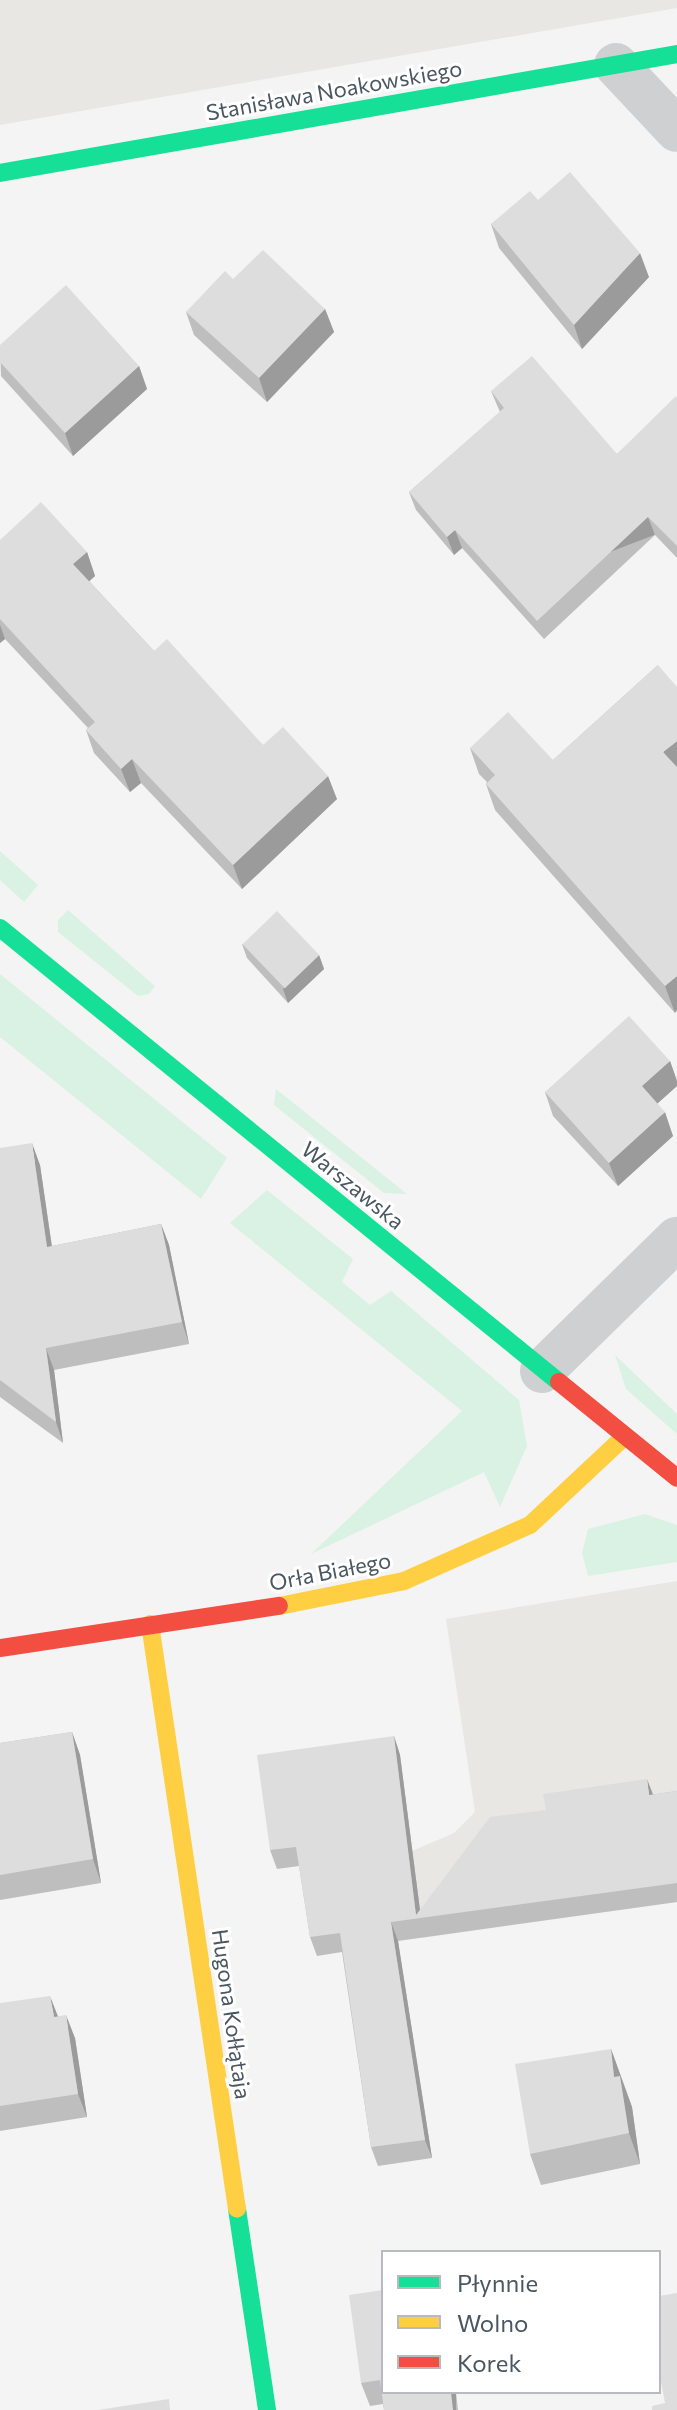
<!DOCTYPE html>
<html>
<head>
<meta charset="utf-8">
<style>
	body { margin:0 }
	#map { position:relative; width:677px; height:2410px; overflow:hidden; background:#f4f4f4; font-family:Commissioner,sans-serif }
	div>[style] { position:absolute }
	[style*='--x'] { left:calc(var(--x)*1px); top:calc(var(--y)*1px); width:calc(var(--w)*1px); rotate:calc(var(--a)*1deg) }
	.commercial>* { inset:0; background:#e8e7e3 }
	.green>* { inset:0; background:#d9f2e3 }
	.street>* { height:44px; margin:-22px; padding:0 22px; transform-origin:22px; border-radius:22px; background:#ced0d2 }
	.fast>* { height:18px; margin:-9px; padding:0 9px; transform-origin:9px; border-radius:9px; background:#16e098 }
	.slow>* { height:18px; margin:-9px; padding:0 9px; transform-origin:9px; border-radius:9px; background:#ffcf43 }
	.jam>* { height:18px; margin:-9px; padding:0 9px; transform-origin:9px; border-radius:9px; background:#f24e42 }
	.wall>* { inset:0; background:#bebebf }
	.shaded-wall>* { inset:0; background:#9b9b9b; transform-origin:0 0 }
	.building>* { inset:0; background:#ddddde; transform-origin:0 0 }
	span { translate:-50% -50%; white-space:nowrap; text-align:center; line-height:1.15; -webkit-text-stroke:6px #fff; paint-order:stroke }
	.street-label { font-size:22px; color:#4a5661 }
	.legend { position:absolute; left:381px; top:2250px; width:280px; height:144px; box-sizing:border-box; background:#fff; border:2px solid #b7bbc0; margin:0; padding:10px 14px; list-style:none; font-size:24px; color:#4a5661 }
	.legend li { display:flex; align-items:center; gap:16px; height:40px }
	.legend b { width:40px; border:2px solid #b7bbc0 }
</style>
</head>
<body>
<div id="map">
	<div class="commercial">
		<i style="clip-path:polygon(0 0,677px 0,677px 8px,0 125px)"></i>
		<i style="clip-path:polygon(677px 1581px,677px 1902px,421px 1938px,412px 1851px,454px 1833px,475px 1812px,446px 1619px)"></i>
	</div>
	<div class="green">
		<i style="clip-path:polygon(0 851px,38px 885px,24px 902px,0 880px)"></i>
		<i style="clip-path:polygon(68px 910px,155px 986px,149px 994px,138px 996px,58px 932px,58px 920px)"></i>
		<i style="clip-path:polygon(0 974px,227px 1158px,201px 1199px,0 1037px)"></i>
		<i style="clip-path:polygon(276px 1089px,407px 1194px,384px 1193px,274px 1105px)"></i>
		<i style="clip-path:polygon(267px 1190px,353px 1259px,342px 1282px,370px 1305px,391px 1291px,519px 1400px,527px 1446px,500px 1507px,484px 1472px,311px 1554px,462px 1411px,230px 1223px)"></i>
		<i style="clip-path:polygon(615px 1355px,677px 1414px,677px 1434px,626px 1389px)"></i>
		<i style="clip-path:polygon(645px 1514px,677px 1525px,677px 1562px,588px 1576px,582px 1553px,588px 1529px)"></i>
	</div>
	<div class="street">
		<i style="--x:616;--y:65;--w:89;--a:46.8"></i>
		<i style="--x:542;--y:1371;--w:189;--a:-44.4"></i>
	</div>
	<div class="fast">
		<i style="--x:0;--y:173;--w:687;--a:-9.97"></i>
		<i style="--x:0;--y:928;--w:720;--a:39.08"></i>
		<i style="--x:237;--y:2209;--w:203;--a:81.5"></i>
	</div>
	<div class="slow">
		<i style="--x:279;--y:1606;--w:127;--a:-11.3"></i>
		<i style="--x:404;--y:1581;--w:138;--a:-24"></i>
		<i style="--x:530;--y:1525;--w:130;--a:-43.1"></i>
		<i style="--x:150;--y:1624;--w:591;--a:81.54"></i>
	</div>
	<div class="jam">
		<i style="--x:559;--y:1382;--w:152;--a:39.1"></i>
		<i style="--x:0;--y:1648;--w:282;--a:-8.6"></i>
	</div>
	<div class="wall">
		<i style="clip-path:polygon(538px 200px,649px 277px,582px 349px,499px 248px,491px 224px)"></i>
		<i style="clip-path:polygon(233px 279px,325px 309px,334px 332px,267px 402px,194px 335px,186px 312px)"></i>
		<i style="clip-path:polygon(0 345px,139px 366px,147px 389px,73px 456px,1px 376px)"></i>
		<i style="clip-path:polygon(491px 391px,617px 454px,677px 398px,677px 558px,655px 535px,544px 639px,462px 548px,454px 555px,416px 510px,409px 492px,500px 412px)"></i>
		<i style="clip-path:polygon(0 540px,87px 552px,95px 576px,89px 581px,154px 651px,263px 745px,337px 799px,242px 889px,141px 783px,130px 792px,94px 753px,86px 730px,88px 728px,5px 639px,0 643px)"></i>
		<i style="clip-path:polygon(658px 665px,675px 1013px,495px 810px,486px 784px,487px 782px,479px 774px,470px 748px,553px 760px)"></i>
		<i style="clip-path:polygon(242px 944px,319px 955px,324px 969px,288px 1003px,247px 958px)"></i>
		<i style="clip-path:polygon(670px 1061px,677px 1081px,677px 1086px,657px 1104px,673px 1136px,618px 1186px,553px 1116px,545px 1092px)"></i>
		<i style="clip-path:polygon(0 1148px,40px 1165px,52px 1246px,161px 1224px,169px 1245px,189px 1344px,54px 1370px,63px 1443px,0 1397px)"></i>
		<i style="clip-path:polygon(72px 1732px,80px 1755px,101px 1883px,0 1900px,0 1743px)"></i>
		<i style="clip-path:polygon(394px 1736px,400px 1755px,420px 1910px,546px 1810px,677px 1791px,677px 1902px,398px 1941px,432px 2158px,378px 2166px,371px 2147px,342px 1952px,317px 1956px,310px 1937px,299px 1866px,277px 1869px,270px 1850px)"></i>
		<i style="clip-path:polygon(0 2003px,58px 2016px,75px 2038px,87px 2117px,0 2131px)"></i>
		<i style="clip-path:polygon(611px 2049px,632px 2107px,640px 2164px,541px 2185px,530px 2154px)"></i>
		<i style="clip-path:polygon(383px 2290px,383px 2392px,456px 2392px,458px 2410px,384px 2410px,383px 2404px,370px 2406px,361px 2383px)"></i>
	</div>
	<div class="shaded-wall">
		<i style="clip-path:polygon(640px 253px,649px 277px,582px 349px,574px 325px)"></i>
		<i style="clip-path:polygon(325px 309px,334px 332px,267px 402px,259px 378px)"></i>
		<i style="clip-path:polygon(139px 366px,147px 389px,73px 456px,65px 433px)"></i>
		<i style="left:648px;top:517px;width:19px;height:152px;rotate:69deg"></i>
		<i style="clip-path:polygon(455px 530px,462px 548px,454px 555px,447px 537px)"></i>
		<i style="clip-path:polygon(87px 552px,95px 576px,82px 588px,73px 564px)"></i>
		<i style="clip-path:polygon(0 625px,5px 639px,0 643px)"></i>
		<i style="clip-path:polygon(677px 741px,677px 774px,663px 752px)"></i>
		<i style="clip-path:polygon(132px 759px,141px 783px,130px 792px,121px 769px)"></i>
		<i style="clip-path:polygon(328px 776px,337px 799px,242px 889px,233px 865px)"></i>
		<i style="clip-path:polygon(319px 955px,324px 969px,288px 1003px,283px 989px)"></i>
		<i style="clip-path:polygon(677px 976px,677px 1010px,675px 1013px,665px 986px)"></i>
		<i style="clip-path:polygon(670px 1061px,677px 1081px,677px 1086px,650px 1110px,642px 1086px)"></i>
		<i style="clip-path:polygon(665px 1112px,673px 1136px,618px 1186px,609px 1163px)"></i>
		<i style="clip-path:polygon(32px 1143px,40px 1165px,55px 1269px,47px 1247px)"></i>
		<i style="clip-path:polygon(161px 1224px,169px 1245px,189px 1344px,182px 1322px)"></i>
		<i style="clip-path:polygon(46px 1348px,54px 1370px,63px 1443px,56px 1422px)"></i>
		<i style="clip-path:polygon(72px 1732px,80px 1755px,101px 1883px,93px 1859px)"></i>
		<i style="clip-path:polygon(394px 1736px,400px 1755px,421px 1918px,416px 1915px)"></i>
		<i style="clip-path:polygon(647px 1779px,654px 1797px,649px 1795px)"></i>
		<i style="clip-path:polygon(391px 1922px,398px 1941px,432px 2158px,425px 2140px)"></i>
		<i style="clip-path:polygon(50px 1996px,59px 2019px,54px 2017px)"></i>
		<i style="clip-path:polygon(66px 2015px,75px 2038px,87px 2117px,78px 2094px)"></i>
		<i style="clip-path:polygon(611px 2049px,632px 2107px,640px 2164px,629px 2133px,614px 2077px)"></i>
		<i style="left:451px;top:2392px;width:5px;height:18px"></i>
	</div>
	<div class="building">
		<i style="clip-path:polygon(570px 172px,640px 253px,574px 325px,491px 224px,530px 191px,538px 200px)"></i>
		<i style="clip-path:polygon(263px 250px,325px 309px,259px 378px,186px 312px,225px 271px,233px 279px)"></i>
		<i style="clip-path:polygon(66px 285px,139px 366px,65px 433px,0 362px,0 345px)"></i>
		<i style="clip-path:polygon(532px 356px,617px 454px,676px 396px,677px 398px,677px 546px,648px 517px,537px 621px,455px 530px,447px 537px,409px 492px,504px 408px,491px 391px)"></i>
		<i style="clip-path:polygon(41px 502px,87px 552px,73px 564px,154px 651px,167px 639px,263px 745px,283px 727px,328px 776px,233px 865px,132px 759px,121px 769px,86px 730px,95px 722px,0 619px,0 540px)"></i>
		<i style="clip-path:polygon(658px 665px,677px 687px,677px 741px,663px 752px,677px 767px,677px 976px,665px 986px,486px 784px,495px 775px,470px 748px,508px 712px,553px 760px)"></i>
		<i style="left:277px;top:911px;width:61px;height:48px;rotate:46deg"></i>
		<i style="clip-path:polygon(629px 1016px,670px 1061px,642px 1086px,665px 1112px,609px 1163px,545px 1092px)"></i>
		<i style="clip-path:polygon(32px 1143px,47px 1247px,161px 1224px,182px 1322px,46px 1348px,56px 1422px,0 1380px,0 1148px)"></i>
		<i style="clip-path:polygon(72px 1732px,93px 1859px,0 1875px,0 1743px)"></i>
		<i style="clip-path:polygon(394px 1736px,416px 1915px,490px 1817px,546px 1810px,543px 1794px,647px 1779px,649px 1795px,677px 1791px,677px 1883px,391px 1922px,425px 2140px,371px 2147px,340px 1933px,310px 1937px,296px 1847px,270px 1850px,257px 1755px)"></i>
		<i style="clip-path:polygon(50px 1996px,54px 2017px,66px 2015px,78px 2094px,0 2106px,0 2003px)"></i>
		<i style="clip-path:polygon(611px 2049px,614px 2077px,620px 2076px,629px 2133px,530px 2154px,515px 2064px)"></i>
		<i style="clip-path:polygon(383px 2290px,383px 2392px,451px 2392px,453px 2410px,384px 2410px,380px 2380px,361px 2383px,349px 2295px)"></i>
		<i style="clip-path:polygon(677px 2293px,677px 2410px,652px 2410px,652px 2406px,665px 2403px,659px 2371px,659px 2296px)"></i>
		<i style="clip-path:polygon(169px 2399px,170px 2410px,98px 2410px)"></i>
	</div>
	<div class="street-label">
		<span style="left:334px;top:90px;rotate:-10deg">Stanisława Noakowskiego</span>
		<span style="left:353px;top:1185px;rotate:39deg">Warszawska</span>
		<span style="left:330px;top:1571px;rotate:-11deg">Orła Białego</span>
		<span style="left:232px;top:2014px;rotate:82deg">Hugona Kołłątaja</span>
	</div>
	<ul class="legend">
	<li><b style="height:10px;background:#16e098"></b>Płynnie</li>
	<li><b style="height:10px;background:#ffcf43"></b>Wolno</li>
	<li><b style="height:10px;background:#f24e42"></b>Korek</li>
	</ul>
</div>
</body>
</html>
